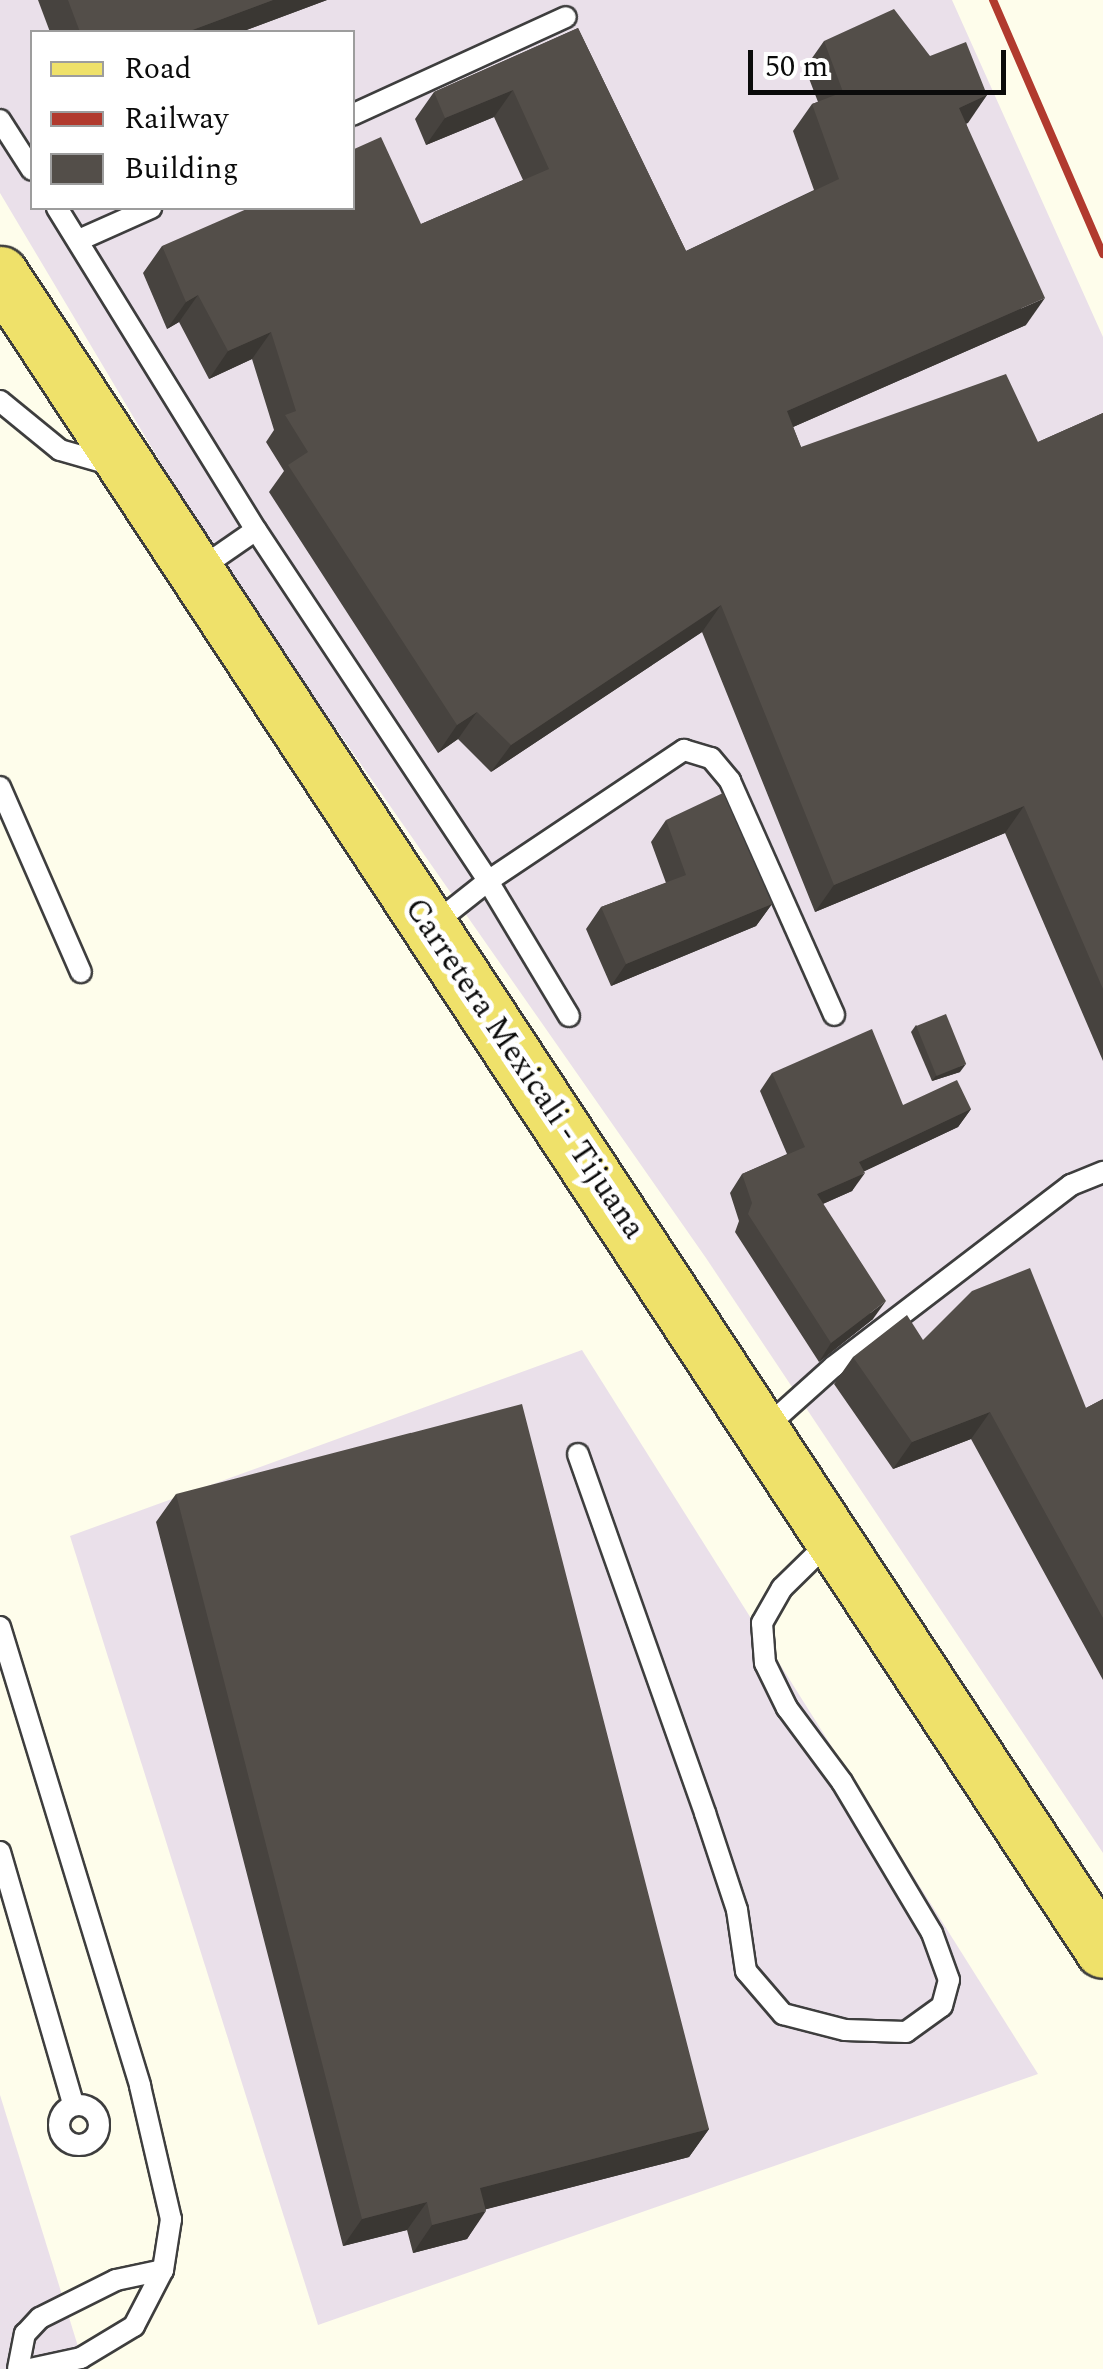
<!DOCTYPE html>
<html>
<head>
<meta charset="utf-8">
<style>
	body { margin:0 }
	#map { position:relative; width:1103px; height:2369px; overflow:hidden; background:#fefdeb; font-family:Spectral,serif }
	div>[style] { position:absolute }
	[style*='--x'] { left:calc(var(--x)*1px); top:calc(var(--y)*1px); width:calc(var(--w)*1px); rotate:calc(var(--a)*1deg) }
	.industrial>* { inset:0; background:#eae0ea }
	.roads { filter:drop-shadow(2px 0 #3e3e3e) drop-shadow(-2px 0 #3e3e3e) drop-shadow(0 2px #3e3e3e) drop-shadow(0 -2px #3e3e3e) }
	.lane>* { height:20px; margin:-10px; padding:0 10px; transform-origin:10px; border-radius:10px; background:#fff }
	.lane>.ring { margin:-10px; padding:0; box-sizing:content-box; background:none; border:20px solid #fff; border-radius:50% }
	.primary>* { height:55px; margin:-27.5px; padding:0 27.5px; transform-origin:27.5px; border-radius:27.5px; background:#efe16a }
	.rail>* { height:8px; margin:-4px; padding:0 4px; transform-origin:4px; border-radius:4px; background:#b13a2e }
	.wall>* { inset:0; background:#47433f }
	.shaded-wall>* { inset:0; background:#3a3733 }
	.building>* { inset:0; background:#534e49; transform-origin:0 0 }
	span { translate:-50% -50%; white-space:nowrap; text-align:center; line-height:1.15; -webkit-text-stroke:10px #fff; paint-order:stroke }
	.street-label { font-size:32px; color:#0b0b0b }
	.legend { position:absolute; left:30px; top:30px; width:325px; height:180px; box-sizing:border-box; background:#fff; border:2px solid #9d9d9d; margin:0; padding:12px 18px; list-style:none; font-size:30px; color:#0b0b0b }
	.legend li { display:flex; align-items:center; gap:20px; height:50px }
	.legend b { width:50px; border:2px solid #9d9d9d }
	.scale { position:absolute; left:748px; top:50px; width:258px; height:45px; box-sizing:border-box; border:5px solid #0b0b0b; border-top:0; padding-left:12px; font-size:30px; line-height:35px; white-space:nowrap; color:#0b0b0b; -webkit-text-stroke:8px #fff; paint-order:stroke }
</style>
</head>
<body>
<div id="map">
	<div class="industrial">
		<i style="clip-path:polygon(evenodd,0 0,952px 0,1103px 337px,1103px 1853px,706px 1258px,221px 564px,0 193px,0 0,32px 32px,352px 32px,352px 208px,32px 208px,32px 32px)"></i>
		<i style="clip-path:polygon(582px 1350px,1038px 2074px,318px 2325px,70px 1536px)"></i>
		<i style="clip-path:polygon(0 2095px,85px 2369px,0 2369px)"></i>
	</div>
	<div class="roads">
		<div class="lane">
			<i style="--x:352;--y:115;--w:235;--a:-24.6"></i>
			<i style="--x:0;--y:120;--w:59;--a:57.4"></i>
			<i style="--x:57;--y:208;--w:379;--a:58.3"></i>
			<i style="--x:256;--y:530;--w:421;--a:56.5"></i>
			<i style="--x:488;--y:881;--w:74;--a:141.6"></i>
			<i style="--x:79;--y:240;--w:79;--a:-24"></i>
			<i style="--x:0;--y:401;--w:77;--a:39.2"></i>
			<i style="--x:60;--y:450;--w:58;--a:15.9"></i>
			<i style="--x:198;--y:570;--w:70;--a:-34.6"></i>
			<i style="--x:0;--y:787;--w:202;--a:66.4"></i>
			<i style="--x:569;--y:1016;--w:157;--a:-121"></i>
			<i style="--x:488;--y:881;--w:236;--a:-33.8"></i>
			<i style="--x:684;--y:750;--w:28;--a:17"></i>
			<i style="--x:711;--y:758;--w:30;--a:50"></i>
			<i style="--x:730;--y:781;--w:256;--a:66"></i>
			<i style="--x:764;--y:1429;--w:93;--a:-41.9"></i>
			<i style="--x:833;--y:1367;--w:300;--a:-37.4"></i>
			<i style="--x:1071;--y:1185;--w:35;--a:-22"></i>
			<i style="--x:578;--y:1454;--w:381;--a:70.5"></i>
			<i style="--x:705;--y:1813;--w:102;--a:71.7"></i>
			<i style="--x:737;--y:1910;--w:62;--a:81.6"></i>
			<i style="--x:746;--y:1971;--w:57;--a:49.3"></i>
			<i style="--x:783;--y:2014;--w:64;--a:14.5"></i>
			<i style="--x:845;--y:2030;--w:61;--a:1.9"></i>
			<i style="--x:906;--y:2032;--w:44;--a:-35.8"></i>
			<i style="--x:942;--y:2006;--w:27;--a:-75"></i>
			<i style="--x:949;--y:1980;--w:50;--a:-109.9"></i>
			<i style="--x:932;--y:1933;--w:176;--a:-120.8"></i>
			<i style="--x:842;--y:1782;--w:92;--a:-126.6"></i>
			<i style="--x:787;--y:1708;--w:50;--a:-116.1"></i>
			<i style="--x:765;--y:1663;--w:40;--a:-94.3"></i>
			<i style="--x:762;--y:1623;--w:40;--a:-60.3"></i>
			<i style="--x:782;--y:1588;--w:67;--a:-44.4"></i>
			<i style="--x:0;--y:1627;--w:480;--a:73"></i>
			<i style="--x:140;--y:2086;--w:137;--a:76.9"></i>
			<i style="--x:171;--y:2219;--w:52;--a:98.9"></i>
			<i style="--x:163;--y:2270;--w:63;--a:117.4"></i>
			<i style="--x:134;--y:2326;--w:62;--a:148.9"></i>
			<i style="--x:81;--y:2358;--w:52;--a:167.8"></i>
			<i style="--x:0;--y:1852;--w:262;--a:73.8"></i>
			<i class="ring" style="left:59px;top:2105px;width:20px;height:20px"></i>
			<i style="--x:18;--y:2369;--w:36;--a:-79"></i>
			<i style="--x:25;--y:2334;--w:22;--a:-47"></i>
			<i style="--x:40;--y:2318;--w:85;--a:-26.6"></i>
			<i style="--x:116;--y:2280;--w:48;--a:-12"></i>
		</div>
		<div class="primary">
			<i style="--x:0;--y:274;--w:2006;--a:56.65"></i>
		</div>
	</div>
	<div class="rail">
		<i style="--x:993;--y:0;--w:277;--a:66.6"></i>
	</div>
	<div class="wall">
		<i style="clip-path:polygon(38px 0,327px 0,241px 32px,50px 32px)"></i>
		<i style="clip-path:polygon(578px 28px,686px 251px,814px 190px,793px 131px,812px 104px,818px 102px,805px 68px,824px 41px,930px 56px,987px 95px,966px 123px,1026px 325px,793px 427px,801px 447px,1038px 442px,1103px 413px,1103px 1061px,1005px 833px,815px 912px,702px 632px,491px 772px,458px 739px,438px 753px,269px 492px,284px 471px,266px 442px,274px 430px,252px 359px,209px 379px,179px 322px,167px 329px,143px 273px,162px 246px,421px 224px,523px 180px,494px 117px,426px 145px,415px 119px,434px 92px)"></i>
		<i style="clip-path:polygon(666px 820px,772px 904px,756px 926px,611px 986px,586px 929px,601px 907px,666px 883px,651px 842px)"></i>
		<i style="clip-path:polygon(916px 1025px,960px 1072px,932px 1081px,911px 1032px)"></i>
		<i style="clip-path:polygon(772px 1073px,903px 1105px,971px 1109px,958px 1127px,864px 1171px,852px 1191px,823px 1204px,873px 1319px,819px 1362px,735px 1232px,739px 1221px,730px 1193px,742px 1174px,787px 1154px,760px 1091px)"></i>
		<i style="clip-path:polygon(923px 1340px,1086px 1408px,1103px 1399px,1103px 1680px,971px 1439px,893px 1469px,834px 1384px,853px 1357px)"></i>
		<i style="clip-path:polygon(176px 1494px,709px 2129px,689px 2157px,486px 2209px,467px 2239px,413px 2253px,407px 2230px,343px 2246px,156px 1522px)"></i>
	</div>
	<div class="shaded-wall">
		<i style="clip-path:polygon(273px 0,327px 0,241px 32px,187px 32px)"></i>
		<i style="clip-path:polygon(513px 90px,494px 117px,426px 145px,445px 118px)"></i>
		<i style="clip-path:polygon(987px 95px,968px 123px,940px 135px,959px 108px)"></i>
		<i style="clip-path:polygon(198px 295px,179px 322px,167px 329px,186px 302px)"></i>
		<i style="clip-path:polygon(1045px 298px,1026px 325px,768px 438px,787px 411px)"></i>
		<i style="clip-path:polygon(271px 332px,252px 359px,209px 379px,228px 351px)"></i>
		<i style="clip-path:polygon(721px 605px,702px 632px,491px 772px,511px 745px)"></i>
		<i style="clip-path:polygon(477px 712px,458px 739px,438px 753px,457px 725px)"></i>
		<i style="clip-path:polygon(1024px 806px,1005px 833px,815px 912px,834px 885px)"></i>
		<i style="clip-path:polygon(772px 904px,756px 926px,611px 986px,626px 964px)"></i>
		<i style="clip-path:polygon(966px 1064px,960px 1072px,932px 1081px,938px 1073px)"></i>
		<i style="clip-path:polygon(971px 1109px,958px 1127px,846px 1180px,859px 1162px)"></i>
		<i style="clip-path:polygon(865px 1173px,852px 1191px,804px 1212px,817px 1194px)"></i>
		<i style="clip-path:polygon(886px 1301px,873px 1319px,819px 1362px,831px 1343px)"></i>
		<i style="clip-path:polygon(990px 1412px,971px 1439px,893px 1469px,912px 1442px)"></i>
		<i style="clip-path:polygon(709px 2129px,689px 2157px,460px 2216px,480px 2188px)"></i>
		<i style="clip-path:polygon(427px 2202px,407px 2230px,343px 2246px,362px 2219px)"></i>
		<i style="clip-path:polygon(486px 2211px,467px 2239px,413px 2253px,432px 2225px)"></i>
	</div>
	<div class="building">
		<i style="clip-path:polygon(68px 0,273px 0,187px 32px,80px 32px)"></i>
		<i style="clip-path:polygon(894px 9px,930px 56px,966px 42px,987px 95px,959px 108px,1045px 298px,787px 411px,801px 447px,1006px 374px,1038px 442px,1103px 413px,1103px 989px,1024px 806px,834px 885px,721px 605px,511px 745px,477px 712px,457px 725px,288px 465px,308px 452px,285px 415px,296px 411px,271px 332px,228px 351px,198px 295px,186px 302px,162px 246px,249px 208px,352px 208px,352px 150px,381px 137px,421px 224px,549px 169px,513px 90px,445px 118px,434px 92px,578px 28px,686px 251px,839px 179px,812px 104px,843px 92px,824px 41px)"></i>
		<i style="clip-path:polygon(723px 793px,772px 904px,626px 964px,601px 907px,686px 875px,666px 820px)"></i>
		<i style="left:946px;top:1014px;width:54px;height:32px;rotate:68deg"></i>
		<i style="clip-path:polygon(872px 1029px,903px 1105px,957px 1080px,971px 1109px,859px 1162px,865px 1173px,817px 1194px,886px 1301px,831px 1343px,748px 1214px,752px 1203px,742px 1174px,805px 1147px,772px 1073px)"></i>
		<i style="clip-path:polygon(1030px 1268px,1086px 1408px,1103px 1399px,1103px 1618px,990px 1412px,912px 1442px,853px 1357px,907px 1315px,923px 1340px,972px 1291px)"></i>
		<i style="clip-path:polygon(522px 1404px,709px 2129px,480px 2188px,486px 2211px,432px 2225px,427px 2202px,362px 2219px,176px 1494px)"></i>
	</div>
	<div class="street-label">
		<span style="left:524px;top:1069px;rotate:56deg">Carretera Mexicali - Tijuana</span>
	</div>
	<ul class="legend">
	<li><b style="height:12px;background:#efe16a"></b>Road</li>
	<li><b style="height:12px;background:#b13a2e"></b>Railway</li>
	<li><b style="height:28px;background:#534e49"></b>Building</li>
	</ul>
	<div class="scale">50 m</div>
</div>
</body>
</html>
